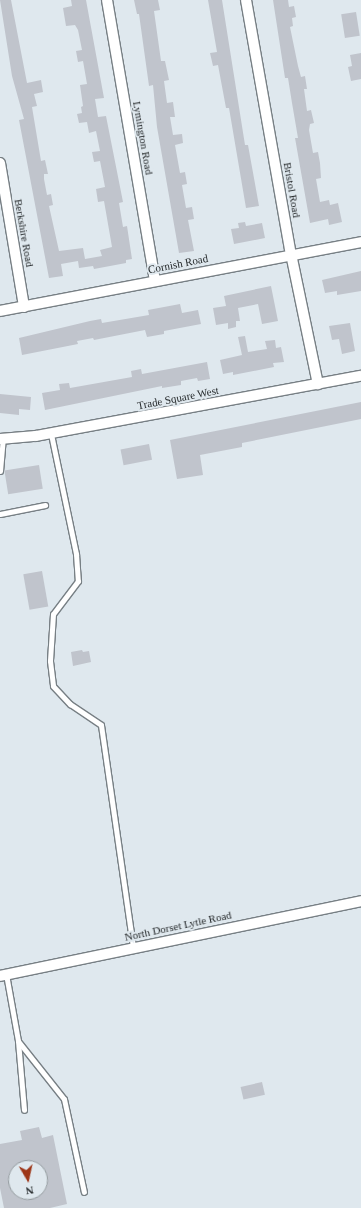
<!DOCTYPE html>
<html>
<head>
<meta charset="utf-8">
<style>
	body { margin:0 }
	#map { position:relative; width:361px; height:1208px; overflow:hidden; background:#dfe8ee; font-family:Georgia,serif }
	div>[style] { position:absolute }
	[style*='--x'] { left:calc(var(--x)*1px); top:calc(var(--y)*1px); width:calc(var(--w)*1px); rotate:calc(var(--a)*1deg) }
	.building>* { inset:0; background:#c0c4cc; transform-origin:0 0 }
	.roads { filter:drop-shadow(1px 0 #777f84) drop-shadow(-1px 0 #777f84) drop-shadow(0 1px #777f84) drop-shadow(0 -1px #777f84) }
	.lane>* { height:5px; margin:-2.5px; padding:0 2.5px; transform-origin:2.5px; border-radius:2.5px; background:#fff }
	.street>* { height:10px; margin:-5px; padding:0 5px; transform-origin:5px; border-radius:5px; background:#fff }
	span { translate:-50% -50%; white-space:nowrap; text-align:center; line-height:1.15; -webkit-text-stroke:4px #dfe8ee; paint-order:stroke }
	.street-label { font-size:11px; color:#262a2c }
	.north { position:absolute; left:8px; top:1160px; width:40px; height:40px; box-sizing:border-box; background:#dfe8ee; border:1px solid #959ca0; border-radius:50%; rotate:171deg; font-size:11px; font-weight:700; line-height:16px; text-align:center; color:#262a2c }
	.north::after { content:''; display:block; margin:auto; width:14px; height:18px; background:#9d3617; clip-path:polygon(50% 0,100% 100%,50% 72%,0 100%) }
</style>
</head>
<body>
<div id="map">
	<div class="building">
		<i style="clip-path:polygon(0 0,11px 0,27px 83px,41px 80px,43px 92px,34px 94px,37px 106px,32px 107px,41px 161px,45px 160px,48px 174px,44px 174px,44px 179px,47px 195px,51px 194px,53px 205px,49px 206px,59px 251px,83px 248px,85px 259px,102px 256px,100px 250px,112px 247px,104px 201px,98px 202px,96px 189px,105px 187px,100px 161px,94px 162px,92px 152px,100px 151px,96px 131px,89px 133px,87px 122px,79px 123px,77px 114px,82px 113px,81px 107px,83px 106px,80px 85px,87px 84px,83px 61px,78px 62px,76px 51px,82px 50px,78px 30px,75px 25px,66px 26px,63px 8px,72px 6px,71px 0,86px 0,104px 98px,95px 99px,98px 117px,106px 116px,123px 202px,119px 203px,123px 227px,127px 226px,132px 259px,126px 260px,126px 263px,94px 269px,93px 266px,79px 268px,78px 261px,61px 264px,63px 276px,49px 278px,19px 120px,24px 119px,12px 76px)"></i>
		<i style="clip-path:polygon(134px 0,158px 0,160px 10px,154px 11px,161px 61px,165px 61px,169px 80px,164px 81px,167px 103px,173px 102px,175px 117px,170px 117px,173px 135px,182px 134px,183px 143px,175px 145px,180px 173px,185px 172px,187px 184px,182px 185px,186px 208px,192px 207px,194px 219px,188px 220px,194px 251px,179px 253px,157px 127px,153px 85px,149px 86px,139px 14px,137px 14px)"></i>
		<i style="clip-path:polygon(208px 0,222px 0,245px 145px,248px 145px,259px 206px,246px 208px,229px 108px,226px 108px,218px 65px,213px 66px,210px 53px,217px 52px)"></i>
		<i style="clip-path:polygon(273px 0,288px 0,289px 7px,294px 6px,296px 17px,292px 18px,293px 26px,290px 27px,298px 66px,301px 77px,305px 76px,307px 89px,304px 89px,307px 111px,311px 110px,314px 123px,310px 124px,309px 130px,313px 153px,318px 152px,320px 163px,321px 178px,316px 179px,320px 202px,329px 200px,330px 205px,338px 203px,342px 222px,329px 225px,328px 219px,310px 223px,295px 138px,298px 138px,292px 103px,288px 78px,285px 78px)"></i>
		<i style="left:356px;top:12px;width:24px;height:15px;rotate:81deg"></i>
		<i style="clip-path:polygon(361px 53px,361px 79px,351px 81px,348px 67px,352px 66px,350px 55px)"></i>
		<i style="clip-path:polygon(245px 222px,246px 226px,262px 223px,265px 238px,234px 244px,231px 229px,239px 228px,238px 223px)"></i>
		<i style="clip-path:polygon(361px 271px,361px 291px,337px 295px,337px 291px,325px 293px,322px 280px)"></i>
		<i style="clip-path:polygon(271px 286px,278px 321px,262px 324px,258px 304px,238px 308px,240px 321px,236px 321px,236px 327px,228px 329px,228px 323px,216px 325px,213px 308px,226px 306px,224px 296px)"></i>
		<i style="clip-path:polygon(180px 304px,182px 313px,198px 310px,201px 324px,164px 331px,164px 334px,147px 337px,145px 330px,94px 340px,93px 338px,77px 341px,78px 344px,22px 355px,19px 338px,90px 321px,101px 319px,102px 323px,149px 315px,148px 310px)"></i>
		<i style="clip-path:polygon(350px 323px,355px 351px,342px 354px,339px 339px,332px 340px,329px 326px)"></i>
		<i style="clip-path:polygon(245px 336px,248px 352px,267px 349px,265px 341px,275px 340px,276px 348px,281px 347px,284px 362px,273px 363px,274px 367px,233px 375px,233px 372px,223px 374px,220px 360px,242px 355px,238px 337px)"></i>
		<i style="clip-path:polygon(207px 362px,210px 379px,198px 381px,197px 378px,181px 381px,181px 385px,162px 388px,162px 386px,45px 410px,42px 393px,60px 390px,59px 384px,69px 383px,70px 388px,132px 377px,131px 371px,141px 369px,142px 374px)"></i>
		<i style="clip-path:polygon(0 394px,31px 397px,30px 410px,19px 409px,19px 415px,0 413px)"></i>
		<i style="clip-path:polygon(361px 402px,361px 419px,242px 443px,242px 447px,200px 455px,203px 475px,177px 479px,170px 440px)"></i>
		<i style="left:149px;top:444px;width:16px;height:29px;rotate:79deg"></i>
		<i style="left:39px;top:465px;width:24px;height:35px;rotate:81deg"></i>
		<i style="left:42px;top:571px;width:36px;height:19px;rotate:80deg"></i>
		<i style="clip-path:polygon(82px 650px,83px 652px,89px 651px,91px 662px,73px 666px,71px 652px)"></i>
		<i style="left:262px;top:1082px;width:13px;height:22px;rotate:77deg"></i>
		<i style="clip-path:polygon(evenodd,39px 1127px,42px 1138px,53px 1135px,67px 1204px,50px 1208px,4px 1208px,0 1188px,0 1144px,22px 1140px,20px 1131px,39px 1127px,16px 1168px,40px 1168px,40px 1192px,16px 1192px,16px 1168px)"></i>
	</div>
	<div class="roads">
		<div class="lane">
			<i style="--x:51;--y:434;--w:123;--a:78.2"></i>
			<i style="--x:76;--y:554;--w:27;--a:86"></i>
			<i style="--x:78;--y:581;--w:41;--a:127.1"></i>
			<i style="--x:53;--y:614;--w:47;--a:93.7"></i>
			<i style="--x:50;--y:661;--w:25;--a:83"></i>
			<i style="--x:53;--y:686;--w:25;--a:47"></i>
			<i style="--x:70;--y:704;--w:37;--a:34"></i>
			<i style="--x:101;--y:725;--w:225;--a:81.8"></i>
			<i style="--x:0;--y:471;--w:32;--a:-85"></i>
			<i style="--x:0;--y:514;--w:46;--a:-11.3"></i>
			<i style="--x:6;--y:974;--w:68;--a:79.8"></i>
			<i style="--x:18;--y:1041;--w:69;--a:85"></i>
			<i style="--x:18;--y:1041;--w:74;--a:51.6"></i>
			<i style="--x:64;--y:1099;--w:95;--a:77.9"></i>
		</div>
		<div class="street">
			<i style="--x:107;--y:0;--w:284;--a:80.3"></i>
			<i style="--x:246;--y:0;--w:258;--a:80"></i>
			<i style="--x:291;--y:254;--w:133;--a:78.3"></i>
			<i style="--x:0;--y:163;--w:146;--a:80.5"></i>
			<i style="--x:0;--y:311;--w:368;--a:-10.8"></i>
			<i style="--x:0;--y:439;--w:36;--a:-5"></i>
			<i style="--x:36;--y:436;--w:330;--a:-10.5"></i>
			<i style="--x:0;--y:976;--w:369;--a:-11.7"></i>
		</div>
	</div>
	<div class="street-label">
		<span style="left:143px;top:138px;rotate:80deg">Lymington Road</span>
		<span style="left:292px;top:190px;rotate:80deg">Bristol Road</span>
		<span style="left:24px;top:233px;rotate:80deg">Berkshire Road</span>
		<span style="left:178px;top:264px;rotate:-11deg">Cornish Road</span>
		<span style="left:178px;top:398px;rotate:-11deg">Trade Square West</span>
		<span style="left:178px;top:926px;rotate:-12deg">North Dorset Lytle Road</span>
	</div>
	<div class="north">N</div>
</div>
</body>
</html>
